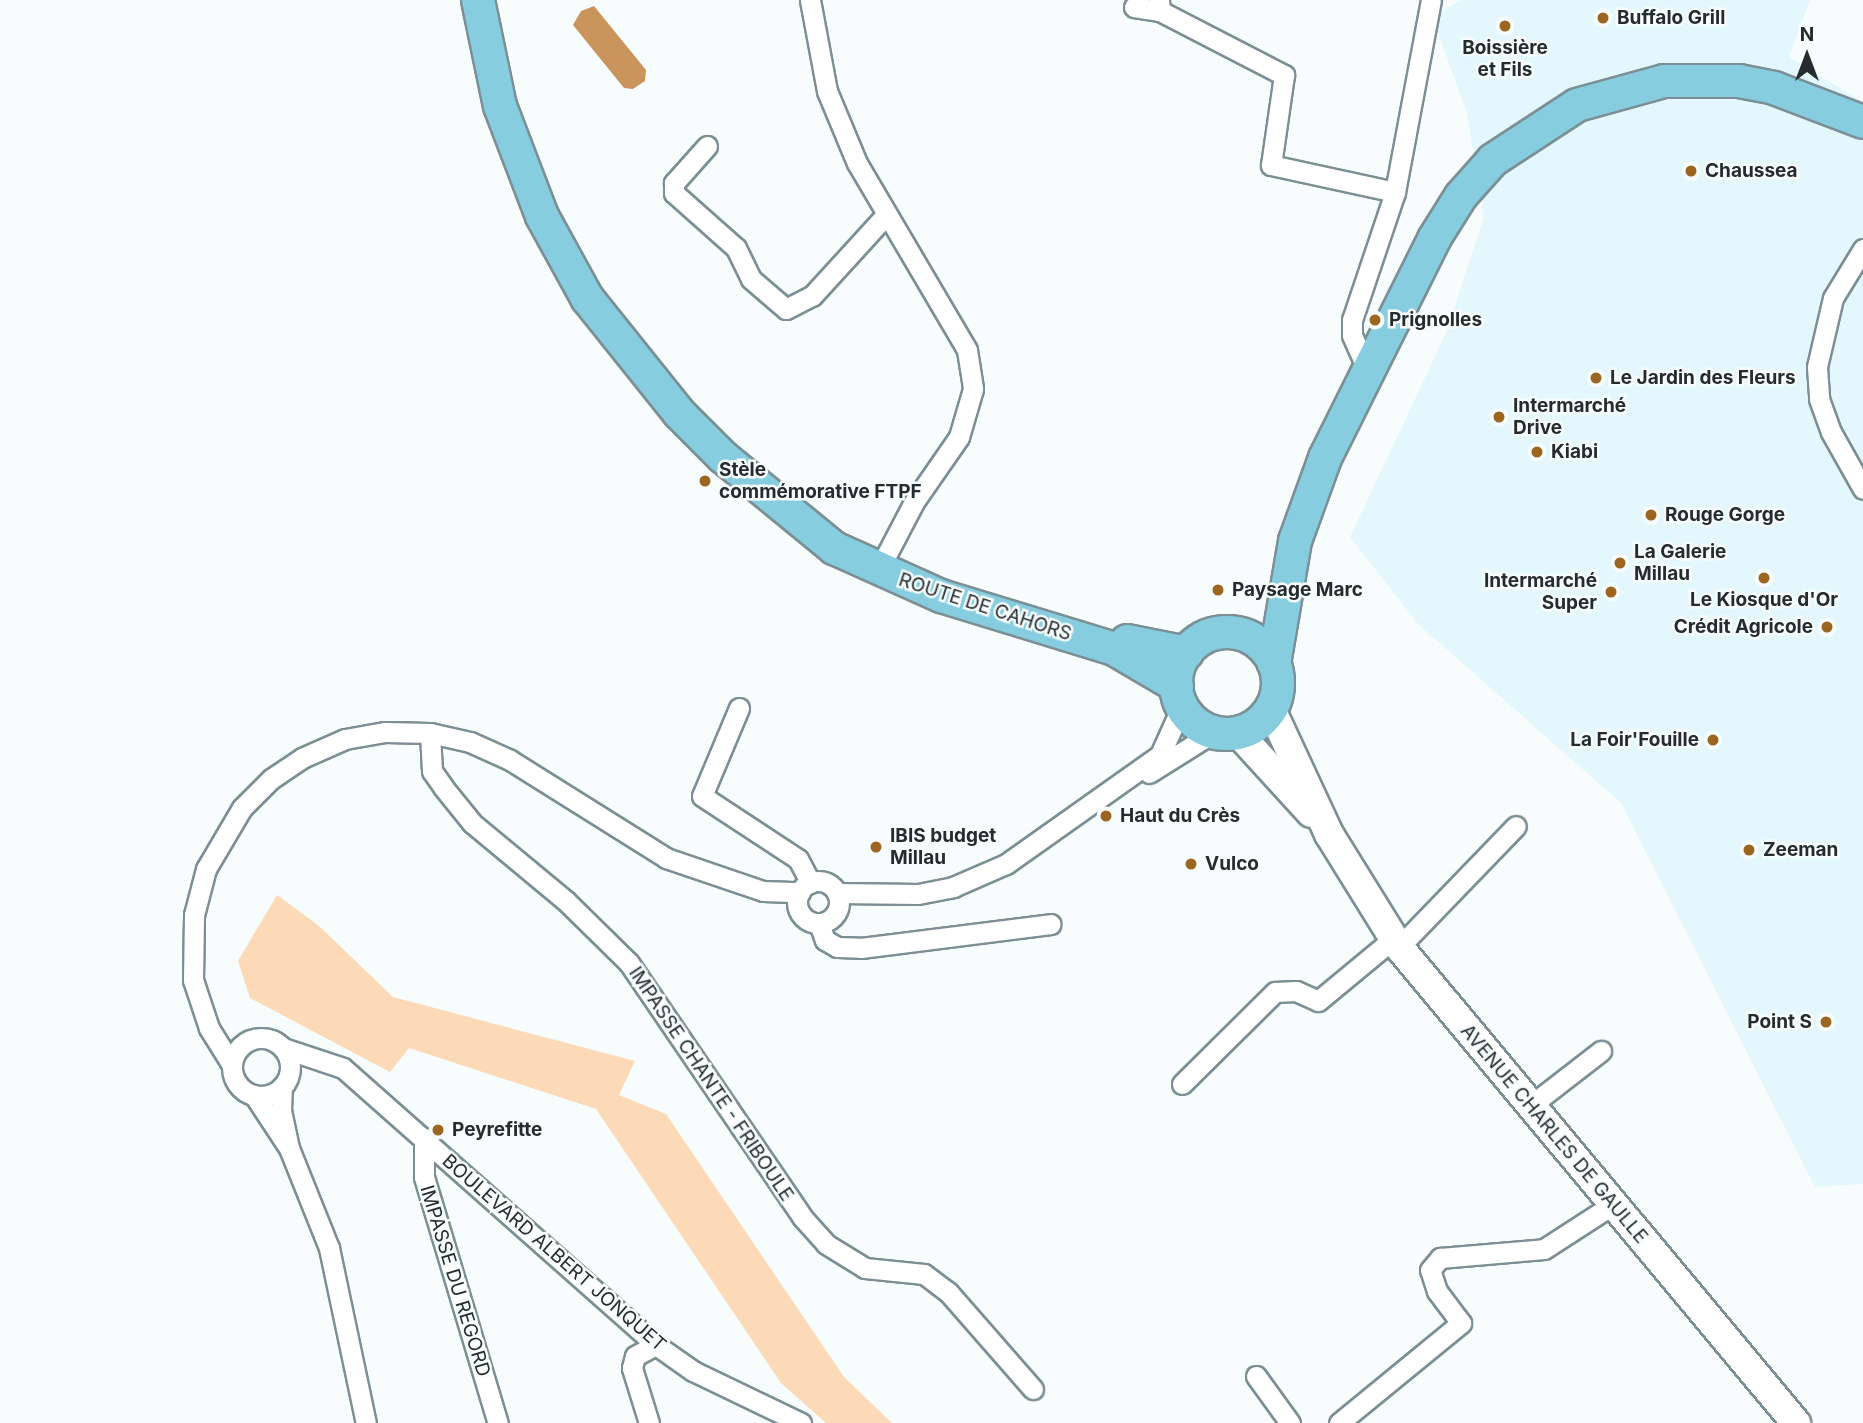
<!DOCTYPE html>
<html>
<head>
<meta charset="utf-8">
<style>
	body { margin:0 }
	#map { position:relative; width:1863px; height:1423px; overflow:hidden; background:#f7fcfd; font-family:Inter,sans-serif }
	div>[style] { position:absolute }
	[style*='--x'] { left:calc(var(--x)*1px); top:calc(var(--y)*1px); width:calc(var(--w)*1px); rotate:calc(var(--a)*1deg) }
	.built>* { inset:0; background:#e4f7fc }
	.green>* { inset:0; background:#fcd9b7 }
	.water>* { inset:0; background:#ca955d }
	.roads { filter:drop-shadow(2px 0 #7b8f95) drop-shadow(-2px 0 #7b8f95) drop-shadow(0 2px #7b8f95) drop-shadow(0 -2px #7b8f95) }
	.street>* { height:19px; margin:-9.5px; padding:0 9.5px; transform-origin:9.5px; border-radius:9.5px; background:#fff }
	.street>.ring { margin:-9.5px; padding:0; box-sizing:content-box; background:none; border:19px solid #fff; border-radius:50% }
	.secondary>* { height:28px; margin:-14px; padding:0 14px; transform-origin:14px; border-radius:14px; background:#fff }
	.primary>* { height:32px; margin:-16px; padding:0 16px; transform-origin:16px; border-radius:16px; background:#85cddf }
	.primary>.ring { margin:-16px; padding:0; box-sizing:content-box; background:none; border:32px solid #85cddf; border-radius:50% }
	.dots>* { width:19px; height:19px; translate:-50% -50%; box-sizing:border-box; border:4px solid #f7fcfd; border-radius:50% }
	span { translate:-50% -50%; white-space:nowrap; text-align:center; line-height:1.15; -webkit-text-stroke:5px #f7fcfd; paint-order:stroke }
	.poi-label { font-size:19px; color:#242c2f; font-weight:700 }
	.left { translate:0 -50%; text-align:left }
	.right { translate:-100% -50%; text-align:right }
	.street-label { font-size:19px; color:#242c2f }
	.north { position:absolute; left:1772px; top:21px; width:70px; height:70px; -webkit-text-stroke:5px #f7fcfd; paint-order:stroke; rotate:0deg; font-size:19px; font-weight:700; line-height:28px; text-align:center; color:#242c2f }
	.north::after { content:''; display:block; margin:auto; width:24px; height:32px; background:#242c2f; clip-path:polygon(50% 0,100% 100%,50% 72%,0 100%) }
</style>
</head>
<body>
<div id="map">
	<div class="built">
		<i style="clip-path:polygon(1461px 0,1810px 0,1789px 57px,1863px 102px,1863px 1184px,1815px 1187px,1621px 803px,1418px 624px,1350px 537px,1446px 333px,1484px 218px,1467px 113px,1438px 33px,1438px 14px)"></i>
	</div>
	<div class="green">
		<i style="clip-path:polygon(277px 895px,319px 926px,393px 997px,635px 1061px,619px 1095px,666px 1114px,844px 1377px,892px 1423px,826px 1423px,781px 1383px,596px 1109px,409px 1048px,390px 1072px,250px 998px,238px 961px)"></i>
	</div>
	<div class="water">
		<i style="clip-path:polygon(594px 6px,646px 70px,645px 81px,633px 89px,624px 88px,573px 25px,581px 11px)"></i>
	</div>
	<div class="roads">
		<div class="street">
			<i style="--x:810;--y:0;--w:93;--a:79.4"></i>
			<i style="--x:827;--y:91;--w:78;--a:67.4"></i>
			<i style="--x:857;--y:163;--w:217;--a:59.5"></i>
			<i style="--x:967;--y:350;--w:39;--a:81"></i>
			<i style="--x:973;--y:389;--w:50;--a:106.3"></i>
			<i style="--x:959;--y:437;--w:79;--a:124.7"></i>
			<i style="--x:914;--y:502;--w:78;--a:117.6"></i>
			<i style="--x:1159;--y:0;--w:11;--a:85"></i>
			<i style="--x:1160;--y:11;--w:140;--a:27.3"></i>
			<i style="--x:1284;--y:75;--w:91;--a:98.2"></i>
			<i style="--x:1271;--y:165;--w:127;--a:12.3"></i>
			<i style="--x:1134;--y:7;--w:26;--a:9"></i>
			<i style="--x:707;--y:146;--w:50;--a:131.7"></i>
			<i style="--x:674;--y:183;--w:10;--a:90"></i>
			<i style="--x:674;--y:193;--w:83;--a:41.6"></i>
			<i style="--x:736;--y:248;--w:34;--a:64"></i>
			<i style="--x:751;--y:279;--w:46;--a:40.6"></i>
			<i style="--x:786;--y:309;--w:29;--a:-27"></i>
			<i style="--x:812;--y:296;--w:108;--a:-47.6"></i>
			<i style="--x:1863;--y:249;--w:57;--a:121.5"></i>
			<i style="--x:1833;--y:298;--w:71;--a:103.1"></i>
			<i style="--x:1817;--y:367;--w:32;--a:86"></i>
			<i style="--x:1819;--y:399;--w:35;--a:70"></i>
			<i style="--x:1831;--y:432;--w:65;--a:60.7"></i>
			<i style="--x:1367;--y:369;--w:37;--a:-114"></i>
			<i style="--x:1352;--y:335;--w:15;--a:-90"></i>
			<i style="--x:1352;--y:320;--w:135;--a:-71.4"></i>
			<i style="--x:1395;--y:192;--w:195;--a:-79.4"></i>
			<i style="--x:739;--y:708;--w:95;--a:112.8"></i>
			<i style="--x:702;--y:796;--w:115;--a:33.3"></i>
			<i style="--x:798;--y:859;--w:27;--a:62"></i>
			<i style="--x:430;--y:733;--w:38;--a:87"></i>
			<i style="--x:432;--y:771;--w:19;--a:55"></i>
			<i style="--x:443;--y:787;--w:46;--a:51.1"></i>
			<i style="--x:472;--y:823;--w:122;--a:39.7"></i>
			<i style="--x:566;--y:901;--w:88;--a:44.5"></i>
			<i style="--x:629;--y:963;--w:307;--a:55.7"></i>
			<i style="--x:802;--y:1217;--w:36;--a:48"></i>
			<i style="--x:826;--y:1244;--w:46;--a:31.6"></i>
			<i style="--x:865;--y:1268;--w:59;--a:5.8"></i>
			<i style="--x:924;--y:1274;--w:30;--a:37"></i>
			<i style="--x:948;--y:1292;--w:129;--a:48.8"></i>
			<i style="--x:1149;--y:773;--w:77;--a:-32.2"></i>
			<i class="ring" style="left:797px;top:881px;width:23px;height:23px"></i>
			<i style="--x:837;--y:893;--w:81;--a:0.7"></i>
			<i style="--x:918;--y:894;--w:36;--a:-11"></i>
			<i style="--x:953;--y:887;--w:58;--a:-23.5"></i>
			<i style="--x:1006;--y:864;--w:189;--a:-35.3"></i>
			<i style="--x:1160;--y:755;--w:54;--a:-65.8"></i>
			<i style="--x:819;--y:923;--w:18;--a:71"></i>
			<i style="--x:825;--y:940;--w:14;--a:30"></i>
			<i style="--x:837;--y:947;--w:24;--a:2"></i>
			<i style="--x:861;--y:948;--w:191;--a:-7.2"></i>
			<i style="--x:1399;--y:947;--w:168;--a:-46"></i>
			<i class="ring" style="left:232px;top:1038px;width:39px;height:39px"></i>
			<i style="--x:283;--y:1048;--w:63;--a:18.4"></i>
			<i style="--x:343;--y:1068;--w:418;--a:41.5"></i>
			<i style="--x:656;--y:1345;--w:45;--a:35.1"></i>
			<i style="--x:693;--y:1371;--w:120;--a:25.7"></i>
			<i style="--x:232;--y:1065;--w:44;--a:-121.9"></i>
			<i style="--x:209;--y:1028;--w:51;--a:-108.4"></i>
			<i style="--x:193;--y:980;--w:65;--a:-89.1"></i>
			<i style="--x:194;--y:915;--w:48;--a:-75.4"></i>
			<i style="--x:206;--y:869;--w:71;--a:-59.5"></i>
			<i style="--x:242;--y:808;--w:41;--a:-45"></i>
			<i style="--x:271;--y:779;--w:37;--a:-34"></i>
			<i style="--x:302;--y:758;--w:47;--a:-23.8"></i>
			<i style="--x:345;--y:739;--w:41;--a:-9.9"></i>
			<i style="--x:385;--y:732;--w:45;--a:1.3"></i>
			<i style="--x:430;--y:733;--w:41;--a:12.7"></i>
			<i style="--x:470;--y:742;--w:44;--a:24.2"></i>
			<i style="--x:510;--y:760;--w:184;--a:32.1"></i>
			<i style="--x:666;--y:858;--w:102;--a:18.8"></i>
			<i style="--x:763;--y:891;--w:37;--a:2"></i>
			<i style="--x:1182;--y:1084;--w:131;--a:-44.7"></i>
			<i style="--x:1275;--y:992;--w:21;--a:-3"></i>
			<i style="--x:1296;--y:991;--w:24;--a:24"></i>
			<i style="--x:1318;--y:1001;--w:97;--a:-39.6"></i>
			<i style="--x:254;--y:1095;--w:64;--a:56.6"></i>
			<i style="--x:289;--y:1148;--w:38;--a:-102"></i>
			<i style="--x:281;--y:1111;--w:24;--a:-88"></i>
			<i style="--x:1530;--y:1106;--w:90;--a:-37.8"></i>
			<i style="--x:424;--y:1138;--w:39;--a:90"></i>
			<i style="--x:424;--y:1177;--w:257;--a:73.3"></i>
			<i style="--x:289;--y:1148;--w:108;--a:68.2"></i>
			<i style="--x:329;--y:1248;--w:179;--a:78.1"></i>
			<i style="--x:1256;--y:1376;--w:58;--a:54.1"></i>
			<i style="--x:649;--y:1423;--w:58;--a:-107.2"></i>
			<i style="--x:632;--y:1368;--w:12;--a:-76"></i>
			<i style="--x:635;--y:1356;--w:24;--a:-28"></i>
			<i style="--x:1339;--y:1423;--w:158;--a:-39.3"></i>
			<i style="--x:1461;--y:1323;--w:40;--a:-127"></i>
			<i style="--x:1437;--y:1291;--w:22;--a:-108"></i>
			<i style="--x:1430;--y:1270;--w:16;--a:-50"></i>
			<i style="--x:1440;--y:1258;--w:104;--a:-4.9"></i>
			<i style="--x:1544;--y:1249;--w:81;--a:-32.9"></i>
		</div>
		<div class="secondary">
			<i style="--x:1271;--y:709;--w:138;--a:65.1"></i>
			<i style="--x:1329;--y:834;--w:133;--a:58.2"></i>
			<i style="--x:1399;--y:947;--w:620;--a:50.17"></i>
			<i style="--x:1238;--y:733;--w:108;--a:47.6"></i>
		</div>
		<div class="primary">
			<i style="--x:478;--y:0;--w:108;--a:78.3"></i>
			<i style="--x:500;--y:106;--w:118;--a:69.1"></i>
			<i style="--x:542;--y:216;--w:94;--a:61.2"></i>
			<i style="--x:587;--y:298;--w:147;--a:51.3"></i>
			<i style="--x:679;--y:413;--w:62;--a:45"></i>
			<i style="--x:723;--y:457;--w:144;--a:39.3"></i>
			<i style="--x:834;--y:548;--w:117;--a:24.2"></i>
			<i style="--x:941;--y:596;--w:181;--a:17"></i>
			<i style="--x:1114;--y:649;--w:73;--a:30.4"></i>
			<i class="ring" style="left:1176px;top:632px;width:70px;height:70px"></i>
			<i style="--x:1127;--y:641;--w:61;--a:11.3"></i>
			<i style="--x:1274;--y:664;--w:125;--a:-80.3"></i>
			<i style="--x:1295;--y:541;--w:88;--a:-70.1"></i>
			<i style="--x:1325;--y:458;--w:245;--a:-63.5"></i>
			<i style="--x:1434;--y:239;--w:51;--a:-57.9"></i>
			<i style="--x:1461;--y:196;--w:48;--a:-48.4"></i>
			<i style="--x:1493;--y:160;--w:100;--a:-33.2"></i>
			<i style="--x:1577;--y:105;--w:90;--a:-15.4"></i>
			<i style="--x:1664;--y:81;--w:75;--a:0"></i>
			<i style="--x:1739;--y:81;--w:36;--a:11"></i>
			<i style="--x:1774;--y:88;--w:95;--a:20.9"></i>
		</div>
	</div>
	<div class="dots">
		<i style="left:1603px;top:18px;background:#9c6520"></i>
		<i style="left:1505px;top:26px;background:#9c6520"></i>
		<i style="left:1691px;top:171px;background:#9c6520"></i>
		<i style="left:1375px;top:320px;background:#9c6520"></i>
		<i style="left:1596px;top:378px;background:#9c6520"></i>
		<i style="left:1499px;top:417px;background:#9c6520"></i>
		<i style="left:1537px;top:452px;background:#9c6520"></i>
		<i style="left:705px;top:481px;background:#9c6520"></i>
		<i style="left:1651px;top:515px;background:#9c6520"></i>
		<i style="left:1620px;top:563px;background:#9c6520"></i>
		<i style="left:1764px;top:578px;background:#9c6520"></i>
		<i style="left:1218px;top:590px;background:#9c6520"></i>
		<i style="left:1611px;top:592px;background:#9c6520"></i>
		<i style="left:1827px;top:627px;background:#9c6520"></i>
		<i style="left:1713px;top:740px;background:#9c6520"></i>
		<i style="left:1106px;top:816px;background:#9c6520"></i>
		<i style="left:876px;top:847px;background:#9c6520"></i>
		<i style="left:1749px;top:850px;background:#9c6520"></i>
		<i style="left:1191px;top:864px;background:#9c6520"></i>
		<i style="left:1826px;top:1022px;background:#9c6520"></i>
		<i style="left:438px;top:1130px;background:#9c6520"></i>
	</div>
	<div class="poi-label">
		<span class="left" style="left:1617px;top:18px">Buffalo Grill</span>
		<span style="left:1505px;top:59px">Boissière<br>et Fils</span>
		<span class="left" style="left:1705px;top:171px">Chaussea</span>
		<span class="left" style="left:1389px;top:320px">Prignolles</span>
		<span class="left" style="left:1610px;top:378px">Le Jardin des Fleurs</span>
		<span class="left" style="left:1513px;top:417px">Intermarché<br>Drive</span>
		<span class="left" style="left:1551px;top:452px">Kiabi</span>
		<span class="left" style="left:719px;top:481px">Stèle<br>commémorative FTPF</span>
		<span class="left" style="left:1665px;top:515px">Rouge Gorge</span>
		<span class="left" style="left:1634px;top:563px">La Galerie<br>Millau</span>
		<span class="right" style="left:1597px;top:592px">Intermarché<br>Super</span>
		<span class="left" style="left:1232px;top:590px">Paysage Marc</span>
		<span style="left:1764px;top:600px">Le Kiosque d'Or</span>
		<span class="right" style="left:1813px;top:627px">Crédit Agricole</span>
		<span class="right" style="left:1699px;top:740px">La Foir'Fouille</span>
		<span class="left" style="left:1120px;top:816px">Haut du Crès</span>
		<span class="left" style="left:890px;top:847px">IBIS budget<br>Millau</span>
		<span class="left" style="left:1763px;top:850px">Zeeman</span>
		<span class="left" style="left:1205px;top:864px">Vulco</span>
		<span class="right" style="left:1812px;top:1022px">Point S</span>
		<span class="left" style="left:452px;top:1130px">Peyrefitte</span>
	</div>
	<div class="street-label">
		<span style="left:985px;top:607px;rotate:18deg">ROUTE DE CAHORS</span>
		<span style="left:711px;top:1084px;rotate:56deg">IMPASSE CHANTE - FRIBOULE</span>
		<span style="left:1554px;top:1134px;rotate:50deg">AVENUE CHARLES DE GAULLE</span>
		<span style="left:554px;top:1253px;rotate:41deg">BOULEVARD ALBERT JONQUET</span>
		<span style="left:455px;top:1281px;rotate:73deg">IMPASSE DU REGORD</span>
	</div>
	<div class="north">N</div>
</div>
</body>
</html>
